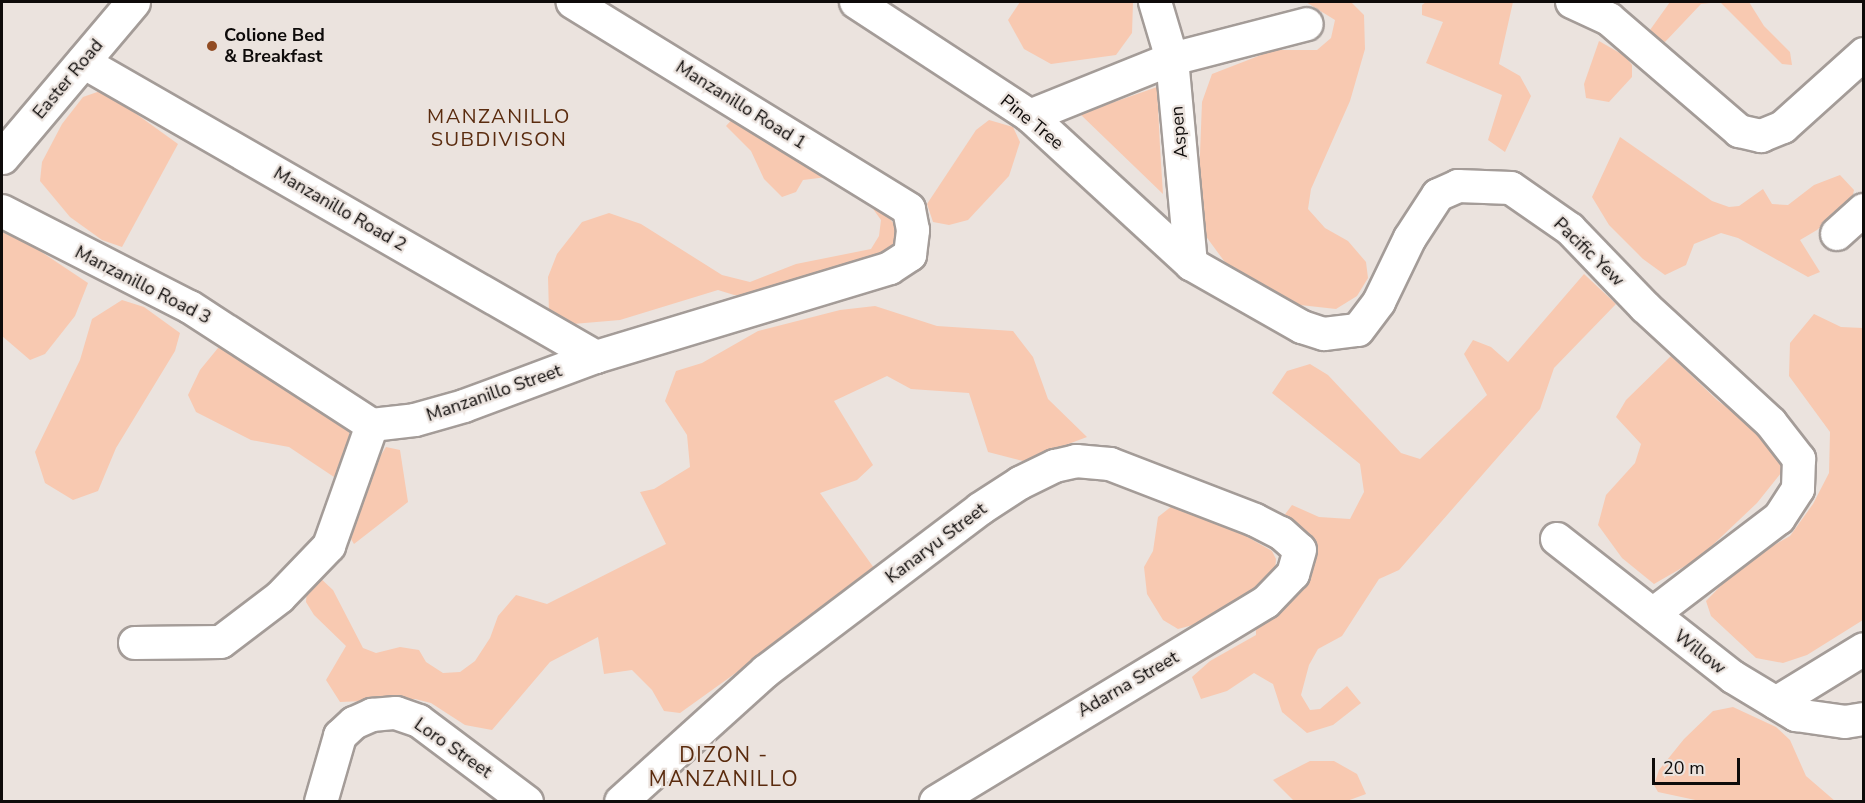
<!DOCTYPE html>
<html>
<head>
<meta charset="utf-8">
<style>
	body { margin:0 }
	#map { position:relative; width:1865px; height:803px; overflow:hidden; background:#ebe3de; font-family:"Nunito Sans",sans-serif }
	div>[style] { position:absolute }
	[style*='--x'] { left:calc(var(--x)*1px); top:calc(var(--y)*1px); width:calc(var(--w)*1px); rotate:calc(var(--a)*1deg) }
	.green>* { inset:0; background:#f8c9b1 }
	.roads { filter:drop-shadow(2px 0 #a49c98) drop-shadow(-2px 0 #a49c98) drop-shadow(0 2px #a49c98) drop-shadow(0 -2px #a49c98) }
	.minor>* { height:32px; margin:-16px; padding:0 16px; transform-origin:16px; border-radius:16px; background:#fff }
	.major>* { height:33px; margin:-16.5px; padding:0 16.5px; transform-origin:16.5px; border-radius:16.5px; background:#fff }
	.dots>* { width:16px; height:16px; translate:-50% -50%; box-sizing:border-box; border:3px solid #ebe3de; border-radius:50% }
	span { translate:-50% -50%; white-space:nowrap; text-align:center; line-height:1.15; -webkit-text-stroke:4.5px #ebe3de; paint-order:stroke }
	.poi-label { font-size:18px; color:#0e0b0a; font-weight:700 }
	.left { translate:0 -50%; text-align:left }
	.street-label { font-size:18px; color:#0e0b0a }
	.neighbourhood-label { font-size:20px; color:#5a2b0e; letter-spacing:1.5px }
	.quarter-label { font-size:21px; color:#5a2b0e; letter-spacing:1.5px }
	.frame { position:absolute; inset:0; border:3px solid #0e0b0a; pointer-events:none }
	.scale { position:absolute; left:1652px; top:758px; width:88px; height:27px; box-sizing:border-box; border:3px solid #0e0b0a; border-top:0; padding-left:8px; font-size:18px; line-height:21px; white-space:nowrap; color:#0e0b0a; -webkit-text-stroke:4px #ebe3de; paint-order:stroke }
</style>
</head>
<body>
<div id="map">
	<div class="green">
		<i style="clip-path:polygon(1020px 2px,1133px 2px,1132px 33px,1116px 55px,1051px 64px,1024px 49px,1008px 20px)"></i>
		<i style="clip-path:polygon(1306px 2px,1351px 2px,1364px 15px,1365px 49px,1350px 101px,1311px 189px,1308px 209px,1325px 228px,1348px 241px,1366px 262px,1368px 278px,1357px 296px,1336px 309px,1300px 305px,1262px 293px,1227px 265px,1205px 235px,1198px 205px,1202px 102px,1212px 74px,1274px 50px,1317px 50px,1331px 38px,1335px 20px)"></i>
		<i style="clip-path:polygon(1426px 2px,1513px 2px,1499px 64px,1520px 76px,1531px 96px,1505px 152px,1488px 140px,1502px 95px,1426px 63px,1443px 22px,1422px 15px,1422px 5px)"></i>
		<i style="clip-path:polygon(1670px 2px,1749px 2px,1764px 26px,1790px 52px,1792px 65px,1782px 64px,1720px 2px,1701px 4px,1665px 42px,1645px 37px)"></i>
		<i style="clip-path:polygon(1599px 41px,1625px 56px,1632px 65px,1632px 77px,1609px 102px,1586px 98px,1584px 84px)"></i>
		<i style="clip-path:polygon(1157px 87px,1160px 147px,1163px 194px,1080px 114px)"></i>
		<i style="clip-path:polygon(103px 90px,178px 144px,122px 247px,102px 240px,70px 217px,40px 181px,42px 162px,62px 124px,83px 97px)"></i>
		<i style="clip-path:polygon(737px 114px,871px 194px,897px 228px,899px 239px,890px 256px,753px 295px,734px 295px,718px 290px,620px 320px,573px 324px,549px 314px,548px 277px,557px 254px,582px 222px,609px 213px,641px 224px,722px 275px,750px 282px,796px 264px,871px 249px,879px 236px,881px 220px,866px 199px,827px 177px,803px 180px,796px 192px,782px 197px,764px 179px,751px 151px,726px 126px)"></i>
		<i style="clip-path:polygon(989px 120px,1013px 127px,1020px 142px,1009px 176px,968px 220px,949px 225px,933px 222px,927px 204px,976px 130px)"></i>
		<i style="clip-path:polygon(1620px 137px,1712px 201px,1729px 207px,1739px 206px,1763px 189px,1772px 204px,1788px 205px,1814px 185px,1840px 175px,1854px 190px,1852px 199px,1817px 230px,1800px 240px,1820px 272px,1808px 277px,1738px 238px,1721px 233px,1694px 244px,1686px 265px,1665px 275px,1643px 259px,1609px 225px,1592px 197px)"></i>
		<i style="clip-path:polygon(2px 232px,31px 245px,88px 283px,75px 316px,45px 354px,30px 360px,2px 336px)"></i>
		<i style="clip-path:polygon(1584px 274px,1616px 304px,1554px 368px,1540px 409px,1399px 570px,1379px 579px,1342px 636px,1318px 649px,1309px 665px,1301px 695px,1310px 710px,1320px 709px,1347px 686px,1361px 703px,1333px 725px,1307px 733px,1282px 712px,1273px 684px,1254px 673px,1227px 691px,1201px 699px,1192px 677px,1210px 661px,1256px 635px,1256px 622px,1285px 600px,1283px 517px,1292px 505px,1319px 517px,1350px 519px,1364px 492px,1360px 464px,1272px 393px,1287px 371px,1310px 364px,1328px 375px,1401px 453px,1420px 459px,1487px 395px,1464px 354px,1473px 340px,1491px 347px,1508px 362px)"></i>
		<i style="clip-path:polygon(122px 300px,144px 307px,180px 333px,175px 351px,116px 448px,98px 491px,73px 500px,45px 483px,35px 452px,80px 360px,92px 319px)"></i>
		<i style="clip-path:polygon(875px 306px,937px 326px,1013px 331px,1033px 357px,1048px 399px,1087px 437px,1023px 461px,988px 452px,969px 393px,911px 389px,887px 376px,834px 401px,873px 465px,857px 480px,820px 493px,874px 568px,804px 624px,680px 713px,664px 711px,652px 690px,632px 670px,604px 674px,598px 637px,550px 662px,492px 730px,465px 725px,431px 703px,415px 699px,340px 702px,326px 680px,346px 646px,314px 615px,306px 602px,307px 589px,318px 576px,333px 590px,363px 648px,376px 653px,400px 647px,419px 650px,426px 662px,443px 673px,460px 672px,475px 661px,490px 638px,498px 616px,516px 595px,547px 604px,666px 544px,640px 492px,654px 489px,690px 467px,687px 435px,665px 401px,676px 371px,702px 363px,758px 331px,840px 310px)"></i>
		<i style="clip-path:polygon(1814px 314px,1841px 327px,1863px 328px,1863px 620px,1807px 655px,1783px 663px,1756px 658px,1711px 616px,1706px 601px,1744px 562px,1790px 536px,1813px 504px,1829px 473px,1830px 432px,1789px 376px,1790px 343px)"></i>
		<i style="clip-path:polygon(218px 348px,230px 349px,349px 425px,349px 461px,334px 477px,289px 447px,251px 440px,196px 412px,188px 395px,200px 370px)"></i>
		<i style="clip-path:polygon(1671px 356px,1717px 400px,1763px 435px,1785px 468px,1757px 503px,1699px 558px,1654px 584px,1622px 558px,1598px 525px,1606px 495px,1635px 463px,1641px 444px,1616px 417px,1626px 400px)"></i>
		<i style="clip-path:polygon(386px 447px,400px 450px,408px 502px,354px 544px,351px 539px,371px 471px)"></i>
		<i style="clip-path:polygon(1172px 506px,1237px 531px,1272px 551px,1276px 559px,1275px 572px,1219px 618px,1178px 629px,1163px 620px,1147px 594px,1144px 567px,1153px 551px,1158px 517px)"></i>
		<i style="clip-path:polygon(1733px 707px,1776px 727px,1790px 740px,1806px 776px,1835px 801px,1700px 801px,1658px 792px,1654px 785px,1659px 770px,1684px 739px,1713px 711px)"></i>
		<i style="clip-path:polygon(1310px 761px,1334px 761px,1357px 774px,1366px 794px,1347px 801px,1294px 801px,1273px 780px)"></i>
	</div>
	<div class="roads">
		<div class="minor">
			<i style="--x:856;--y:2;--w:208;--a:33.2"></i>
			<i style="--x:1030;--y:116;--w:219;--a:42.6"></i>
			<i style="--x:1191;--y:264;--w:128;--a:29.6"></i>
			<i style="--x:1302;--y:327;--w:23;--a:18"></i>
			<i style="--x:1324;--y:334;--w:34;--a:-7"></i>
			<i style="--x:1358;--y:330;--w:35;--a:-53"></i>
			<i style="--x:1379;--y:302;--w:71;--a:-64.2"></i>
			<i style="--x:1410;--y:238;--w:51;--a:-56.9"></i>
			<i style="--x:1438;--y:195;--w:22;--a:-24"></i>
			<i style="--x:1458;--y:186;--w:53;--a:2.2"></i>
			<i style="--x:1511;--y:188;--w:72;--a:34.8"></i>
			<i style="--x:1570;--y:229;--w:108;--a:46.1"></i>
			<i style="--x:1645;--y:307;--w:171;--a:42.6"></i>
			<i style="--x:1771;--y:423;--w:46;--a:52.1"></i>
			<i style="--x:1799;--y:459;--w:30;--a:92"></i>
			<i style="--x:1798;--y:489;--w:35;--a:123"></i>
			<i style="--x:1779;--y:518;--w:158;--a:142.7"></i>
			<i style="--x:1155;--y:2;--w:59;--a:73.4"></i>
			<i style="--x:1172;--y:59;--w:206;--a:84.7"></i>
			<i style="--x:1572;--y:2;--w:41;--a:24.7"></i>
			<i style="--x:1609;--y:19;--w:172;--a:40.7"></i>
			<i style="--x:1739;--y:131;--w:23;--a:13"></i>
			<i style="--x:1761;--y:136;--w:24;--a:-22"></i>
			<i style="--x:1783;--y:127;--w:109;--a:-42"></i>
			<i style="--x:83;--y:62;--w:592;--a:29.9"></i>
			<i style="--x:1030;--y:116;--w:153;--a:-21.9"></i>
			<i style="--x:1172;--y:59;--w:139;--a:-14.5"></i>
			<i style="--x:2;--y:211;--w:211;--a:27.1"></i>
			<i style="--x:190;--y:307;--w:217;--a:33"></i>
			<i style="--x:1837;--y:234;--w:36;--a:-42"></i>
			<i style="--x:372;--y:425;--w:43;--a:-6.6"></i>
			<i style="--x:415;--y:420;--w:51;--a:-15.9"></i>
			<i style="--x:464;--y:406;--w:141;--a:-20.4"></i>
			<i style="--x:596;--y:357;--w:307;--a:-16.8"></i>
			<i style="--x:890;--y:268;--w:24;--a:-33"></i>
			<i style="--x:910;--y:255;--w:25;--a:-83"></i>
			<i style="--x:913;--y:230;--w:21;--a:-101"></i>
			<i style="--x:909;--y:209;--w:395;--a:-148.4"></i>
			<i style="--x:1557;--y:539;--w:224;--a:38.1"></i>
			<i style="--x:1733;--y:677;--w:74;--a:31.1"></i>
			<i style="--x:1796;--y:715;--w:49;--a:8.1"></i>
			<i style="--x:1845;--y:722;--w:19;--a:-9"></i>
			<i style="--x:135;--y:643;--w:86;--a:-0.7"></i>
			<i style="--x:221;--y:642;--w:74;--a:-37.3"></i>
			<i style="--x:280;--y:597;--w:71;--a:-46.1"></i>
			<i style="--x:329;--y:546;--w:128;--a:-70.4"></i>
			<i style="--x:1776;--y:703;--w:103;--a:-31.5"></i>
			<i style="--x:321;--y:802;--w:69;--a:-73.9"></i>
			<i style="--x:340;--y:736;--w:19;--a:-43"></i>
			<i style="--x:354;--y:723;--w:20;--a:-24"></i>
			<i style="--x:372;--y:715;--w:24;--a:-5"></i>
			<i style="--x:396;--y:713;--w:24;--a:19"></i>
			<i style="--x:419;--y:721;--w:135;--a:36.9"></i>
			<i style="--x:621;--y:802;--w:195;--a:-42.1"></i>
			<i style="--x:766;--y:671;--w:268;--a:-37.1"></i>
			<i style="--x:980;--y:509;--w:48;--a:-33"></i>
			<i style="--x:1020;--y:483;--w:39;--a:-26"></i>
			<i style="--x:1055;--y:466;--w:22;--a:-13"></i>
			<i style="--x:1076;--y:461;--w:34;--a:5"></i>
			<i style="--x:1110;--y:464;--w:155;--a:21.1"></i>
			<i style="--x:1255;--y:520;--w:29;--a:27"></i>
			<i style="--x:1281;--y:533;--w:25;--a:42"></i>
			<i style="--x:1300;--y:550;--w:25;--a:106"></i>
			<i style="--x:1293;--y:574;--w:39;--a:134"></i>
			<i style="--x:1266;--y:602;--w:386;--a:148.8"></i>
		</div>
		<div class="major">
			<i style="--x:2;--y:157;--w:203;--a:-49.8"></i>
		</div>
	</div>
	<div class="dots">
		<i style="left:212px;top:46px;background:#914c23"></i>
	</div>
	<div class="poi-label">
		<span class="left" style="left:224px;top:46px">Colione Bed<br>&amp; Breakfast</span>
	</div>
	<div class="street-label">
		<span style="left:68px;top:79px;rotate:-50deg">Easter Road</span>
		<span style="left:741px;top:105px;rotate:32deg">Manzanillo Road 1</span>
		<span style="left:1032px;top:122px;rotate:39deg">Pine Tree</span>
		<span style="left:1179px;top:132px;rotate:-95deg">Aspen</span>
		<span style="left:340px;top:209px;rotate:30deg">Manzanillo Road 2</span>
		<span style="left:1589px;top:252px;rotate:44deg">Pacific Yew</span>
		<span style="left:143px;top:285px;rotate:27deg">Manzanillo Road 3</span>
		<span style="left:494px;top:393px;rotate:-19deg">Manzanillo Street</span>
		<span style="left:936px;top:543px;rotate:-37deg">Kanaryu Street</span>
		<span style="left:1700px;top:652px;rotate:38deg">Willow</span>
		<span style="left:1128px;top:684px;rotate:-30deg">Adarna Street</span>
		<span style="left:453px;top:748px;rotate:35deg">Loro Street</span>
	</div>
	<div class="neighbourhood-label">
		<span style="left:499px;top:128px">MANZANILLO<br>SUBDIVISON</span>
	</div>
	<div class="quarter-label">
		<span style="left:724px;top:767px">DIZON -<br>MANZANILLO</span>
	</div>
	<div class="frame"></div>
	<div class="scale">20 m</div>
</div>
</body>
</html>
